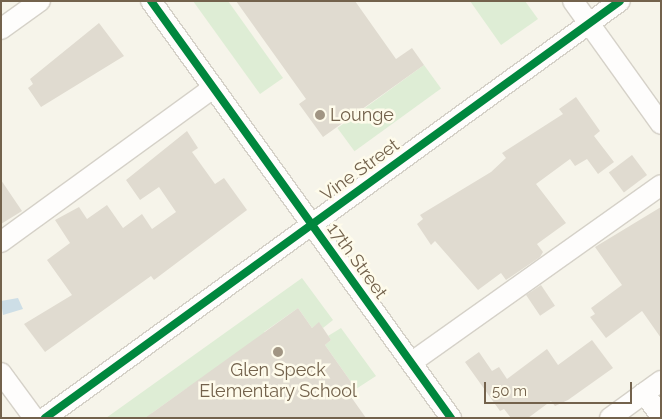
<!DOCTYPE html>
<html>
<head>
<meta charset="utf-8">
<style>
	body { margin:0 }
	#map { position:relative; width:662px; height:419px; overflow:hidden; background:#f6f4ea; font-family:Raleway,sans-serif }
	div>[style] { position:absolute }
	[style*='--x'] { left:calc(var(--x)*1px); top:calc(var(--y)*1px); width:calc(var(--w)*1px); rotate:calc(var(--a)*1deg) }
	.green>* { inset:0; background:#deedd5; transform-origin:0 0 }
	.water>* { inset:0; background:#cddee6 }
	.building>* { inset:0; background:#e0dbd0; transform-origin:0 0 }
	.roads { filter:drop-shadow(1px 0 #d5d1c8) drop-shadow(-1px 0 #d5d1c8) drop-shadow(0 1px #d5d1c8) drop-shadow(0 -1px #d5d1c8) }
	.minor>* { height:20px; margin:-10px; padding:0 10px; transform-origin:10px; border-radius:10px; background:#fefdfc }
	.cycleway>* { height:8px; margin:-4px; padding:0 4px; transform-origin:4px; border-radius:4px; background:#00873e }
	.dots>* { width:14px; height:14px; translate:-50% -50%; box-sizing:border-box; border:2px solid #fefbeb; border-radius:50% }
	span { translate:-50% -50%; white-space:nowrap; text-align:center; line-height:1.15; -webkit-text-stroke:5px #fefbeb; paint-order:stroke }
	.poi-label { font-size:18px; color:#73624c }
	.left { translate:0 -50%; text-align:left }
	.street-label { font-size:18px; color:#73624c }
	.frame { position:absolute; inset:0; border:2px solid #73624c; pointer-events:none }
	.scale { position:absolute; left:484px; top:382px; width:148px; height:22px; box-sizing:border-box; border:2px solid #73624c; border-top:0; padding-left:6px; font-size:15px; line-height:18px; white-space:nowrap; color:#73624c; -webkit-text-stroke:4px #fefbeb; paint-order:stroke }
</style>
</head>
<body>
<div id="map">
	<div class="green">
		<i style="clip-path:polygon(193px 1px,228px 1px,283px 78px,260px 94px)"></i>
		<i style="clip-path:polygon(470px 1px,525px 1px,538px 19px,501px 45px)"></i>
		<i style="left:424px;top:65px;width:29px;height:107px;rotate:54deg"></i>
		<i style="clip-path:polygon(302px 278px,333px 320px,323px 328px,319px 323px,312px 328px,298px 308px,264px 332px,320px 412px,208px 418px,187px 388px,152px 413px,155px 418px,106px 418px)"></i>
		<i style="clip-path:polygon(341px 328px,376px 376px,356px 389px,325px 345px,331px 340px,328px 336px)"></i>
	</div>
	<div class="water">
		<i style="clip-path:polygon(18px 298px,23px 309px,3px 315px,1px 301px)"></i>
	</div>
	<div class="building">
		<i style="clip-path:polygon(236px 1px,355px 1px,396px 59px,412px 48px,424px 65px,323px 137px,299px 104px,306px 99px)"></i>
		<i style="clip-path:polygon(99px 23px,124px 56px,41px 107px,28px 88px,33px 84px,30px 79px)"></i>
		<i style="clip-path:polygon(576px 97px,600px 131px,594px 136px,614px 162px,598px 174px,587px 159px,575px 166px,570px 159px,536px 184px,566px 223px,537px 244px,543px 252px,540px 257px,506px 280px,501px 273px,478px 290px,435px 241px,431px 245px,417px 224px,423px 219px,420px 215px,491px 172px,506px 158px,502px 153px,563px 114px,559px 109px)"></i>
		<i style="clip-path:polygon(187px 131px,198px 148px,192px 152px,215px 184px,224px 178px,247px 210px,154px 280px,151px 276px,45px 352px,24px 324px,72px 295px,47px 260px,70px 243px,55px 220px,79px 207px,87px 219px,107px 205px,123px 228px,142px 214px,152px 229px,176px 212px,159px 187px,140px 200px,126px 180px)"></i>
		<i style="left:632px;top:155px;width:25px;height:29px;rotate:53deg"></i>
		<i style="clip-path:polygon(1px 180px,22px 211px,1px 224px)"></i>
		<i style="clip-path:polygon(661px 207px,661px 338px,642px 311px,606px 338px,590px 317px,595px 314px,591px 308px,622px 285px,595px 247px)"></i>
		<i style="left:541px;top:285px;width:25px;height:18px;rotate:56deg"></i>
		<i style="clip-path:polygon(298px 308px,312px 328px,319px 322px,331px 340px,325px 345px,356px 389px,349px 394px,366px 418px,145px 418px)"></i>
		<i style="clip-path:polygon(592px 340px,613px 368px,568px 400px,555px 406px,551px 401px,528px 418px,511px 418px,504px 409px,500px 411px,465px 362px,479px 352px,492px 371px,499px 367px,507px 379px,547px 349px,558px 365px)"></i>
	</div>
	<div class="roads">
		<div class="minor">
			<i style="--x:151;--y:1;--w:514;--a:54.27"></i>
			<i style="--x:573;--y:1;--w:151;--a:54.4"></i>
			<i style="--x:1;--y:29;--w:48;--a:-35.7"></i>
			<i style="--x:1;--y:242;--w:262;--a:-36"></i>
			<i style="--x:412;--y:362;--w:305;--a:-35.4"></i>
			<i style="--x:1;--y:373;--w:56;--a:53.7"></i>
			<i style="--x:644;--y:393;--w:29;--a:54"></i>
			<i style="--x:45;--y:418;--w:710;--a:-35.95"></i>
			<i style="--x:610;--y:418;--w:63;--a:-36"></i>
		</div>
	</div>
	<div class="cycleway">
		<i style="--x:151;--y:1;--w:514;--a:54.27"></i>
		<i style="--x:45;--y:418;--w:710;--a:-35.95"></i>
	</div>
	<div class="dots">
		<i style="left:320px;top:115px;background:#a19583"></i>
		<i style="left:278px;top:352px;background:#a19583"></i>
	</div>
	<div class="poi-label">
		<span class="left" style="left:330px;top:115px">Lounge</span>
		<span style="left:278px;top:381px">Glen Speck<br>Elementary School</span>
	</div>
	<div class="street-label">
		<span style="left:360px;top:170px;rotate:-36deg">Vine Street</span>
		<span style="left:357px;top:261px;rotate:54deg">17th Street</span>
	</div>
	<div class="frame"></div>
	<div class="scale">50 m</div>
</div>
</body>
</html>
